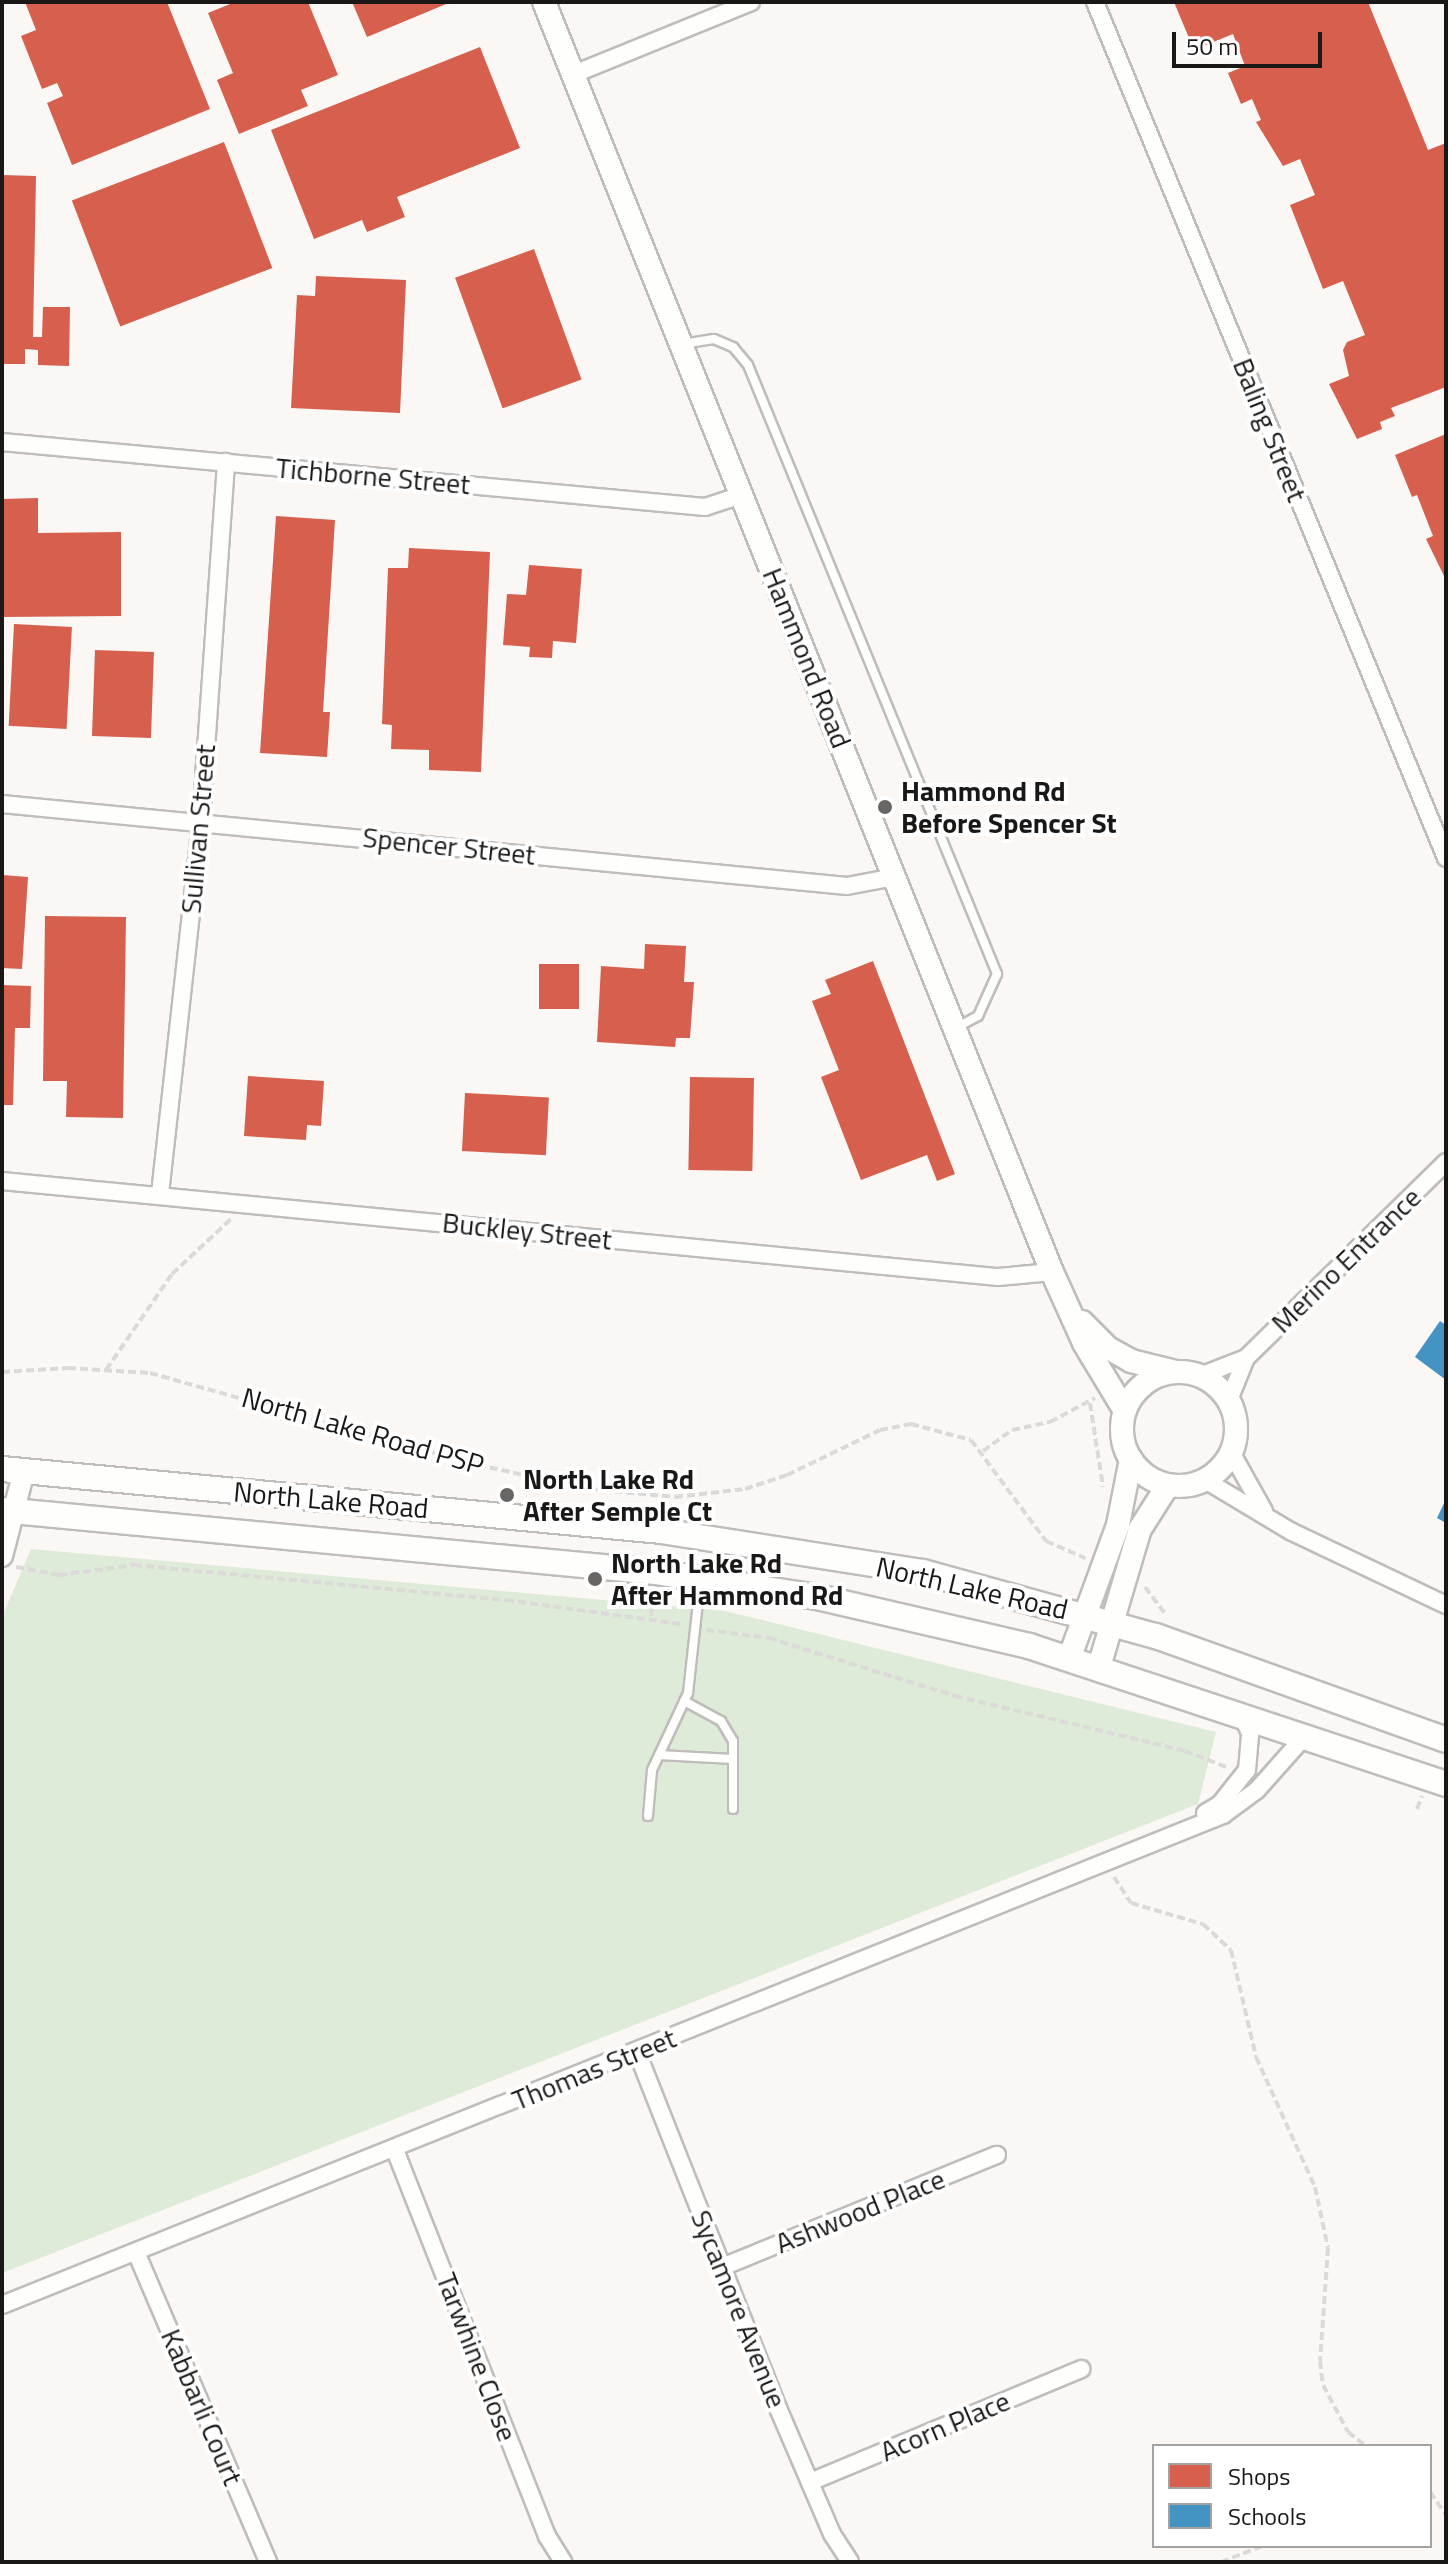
<!DOCTYPE html>
<html>
<head>
<meta charset="utf-8">
<style>
	body { margin:0 }
	#map { position:relative; width:1448px; height:2564px; overflow:hidden; background:#faf7f4; font-family:"Titillium Web",sans-serif }
	div>[style] { position:absolute }
	[style*='--x'] { left:calc(var(--x)*1px); top:calc(var(--y)*1px); width:calc(var(--w)*1px); rotate:calc(var(--a)*1deg) }
	.green>* { inset:0; background:#deebd8 }
	.shops>* { inset:0; background:#d6604d; transform-origin:0 0 }
	.schools>* { inset:0; background:#4393c3 }
	.path>* { height:4px; margin-top:-2px; transform-origin:0; background:repeating-linear-gradient(90deg,#dbdad9 0 8px,transparent 0 12px) }
	.roads { filter:drop-shadow(2px 0 #bfbdbb) drop-shadow(-2px 0 #bfbdbb) drop-shadow(0 2px #bfbdbb) drop-shadow(0 -2px #bfbdbb) }
	.service>* { height:8px; margin:-4px; padding:0 4px; transform-origin:4px; border-radius:4px; background:#fefefd }
	.minor>* { height:16px; margin:-8px; padding:0 8px; transform-origin:8px; border-radius:8px; background:#fefefd }
	.tertiary>* { height:20px; margin:-10px; padding:0 10px; transform-origin:10px; border-radius:10px; background:#fefefd }
	.secondary>* { height:22px; margin:-11px; padding:0 11px; transform-origin:11px; border-radius:11px; background:#fefefd }
	.secondary>.ring { margin:-11px; padding:0; box-sizing:content-box; background:none; border:22px solid #fefefd; border-radius:50% }
	.primary>* { height:24px; margin:-12px; padding:0 12px; transform-origin:12px; border-radius:12px; background:#fefefd }
	.dots>* { width:22px; height:22px; translate:-50% -50%; box-sizing:border-box; border:4px solid #fff; border-radius:50% }
	span { translate:-50% -50%; white-space:nowrap; text-align:center; line-height:1.15; -webkit-text-stroke:8px #fff; paint-order:stroke }
	.street-label { font-size:28px; color:#1a1816 }
	.poi-label { font-size:28px; color:#1a1816; font-weight:700 }
	.left { translate:0 -50%; text-align:left }
	.frame { position:absolute; inset:0; border:4px solid #1a1816; pointer-events:none }
	.legend { position:absolute; left:1152px; top:2444px; width:280px; height:104px; box-sizing:border-box; background:#fff; border:2px solid #a3a3a2; margin:0; padding:10px 14px; list-style:none; font-size:24px; color:#1a1816 }
	.legend li { display:flex; align-items:center; gap:16px; height:40px }
	.legend b { width:40px; border:2px solid #a3a3a2 }
	.scale { position:absolute; left:1172px; top:32px; width:150px; height:36px; box-sizing:border-box; border:4px solid #1a1816; border-top:0; padding-left:10px; font-size:24px; line-height:28px; white-space:nowrap; color:#1a1816; -webkit-text-stroke:6px #fff; paint-order:stroke }
</style>
</head>
<body>
<div id="map">
	<div class="green">
		<i style="clip-path:polygon(31px 1549px,725px 1611px,1216px 1732px,1198px 1804px,2px 2273px,2px 1617px)"></i>
	</div>
	<div class="shops">
		<i style="clip-path:polygon(25px 2px,167px 2px,210px 109px,72px 165px,47px 103px,63px 96px,57px 83px,42px 89px,21px 36px,36px 30px)"></i>
		<i style="clip-path:polygon(235px 2px,308px 2px,338px 75px,301px 90px,308px 106px,239px 134px,217px 80px,233px 73px,208px 13px)"></i>
		<i style="clip-path:polygon(352px 2px,451px 2px,367px 37px)"></i>
		<i style="clip-path:polygon(1174px 2px,1368px 2px,1428px 150px,1446px 143px,1446px 387px,1391px 408px,1395px 416px,1380px 422px,1382px 429px,1357px 439px,1329px 384px,1349px 376px,1343px 350px,1347px 342px,1365px 335px,1343px 281px,1323px 289px,1290px 205px,1315px 195px,1300px 159px,1283px 166px,1256px 122px,1261px 120px,1252px 99px,1241px 104px,1228px 73px,1245px 66px,1233px 34px,1194px 50px)"></i>
		<i style="clip-path:polygon(480px 47px,520px 148px,397px 197px,405px 217px,367px 232px,362px 220px,314px 239px,271px 130px)"></i>
		<i style="left:224px;top:142px;width:135px;height:163px;rotate:69deg"></i>
		<i style="clip-path:polygon(2px 175px,36px 176px,33px 337px,42px 337px,43px 307px,70px 307px,69px 366px,38px 365px,38px 350px,25px 349px,25px 364px,2px 364px)"></i>
		<i style="left:534px;top:249px;width:139px;height:84px;rotate:70deg"></i>
		<i style="clip-path:polygon(316px 276px,406px 280px,400px 413px,291px 408px,297px 295px,315px 296px)"></i>
		<i style="clip-path:polygon(1446px 434px,1446px 580px,1426px 539px,1433px 536px,1417px 495px,1412px 497px,1395px 455px)"></i>
		<i style="clip-path:polygon(38px 498px,38px 533px,121px 532px,121px 616px,2px 617px,2px 499px)"></i>
		<i style="clip-path:polygon(276px 516px,335px 520px,323px 712px,330px 712px,327px 757px,260px 753px)"></i>
		<i style="clip-path:polygon(409px 548px,490px 552px,481px 772px,429px 770px,429px 750px,391px 749px,392px 725px,382px 724px,388px 568px,408px 568px)"></i>
		<i style="clip-path:polygon(529px 565px,582px 569px,576px 643px,553px 641px,552px 658px,529px 657px,530px 647px,503px 645px,507px 594px,526px 595px)"></i>
		<i style="left:14px;top:624px;width:58px;height:102px;rotate:3deg"></i>
		<i style="left:95px;top:650px;width:59px;height:86px;rotate:2deg"></i>
		<i style="clip-path:polygon(2px 875px,28px 877px,22px 969px,2px 968px)"></i>
		<i style="clip-path:polygon(45px 916px,126px 917px,123px 1118px,66px 1117px,67px 1081px,43px 1081px)"></i>
		<i style="clip-path:polygon(645px 944px,686px 946px,684px 982px,694px 982px,690px 1038px,676px 1038px,675px 1047px,597px 1042px,601px 966px,644px 969px)"></i>
		<i style="clip-path:polygon(873px 961px,955px 1174px,937px 1181px,927px 1155px,861px 1180px,821px 1077px,839px 1070px,812px 1001px,831px 994px,825px 980px)"></i>
		<i style="left:539px;top:964px;width:40px;height:45px"></i>
		<i style="clip-path:polygon(2px 985px,31px 986px,30px 1028px,15px 1028px,13px 1105px,2px 1105px)"></i>
		<i style="clip-path:polygon(248px 1076px,324px 1081px,321px 1126px,307px 1125px,306px 1140px,244px 1136px)"></i>
		<i style="left:690px;top:1077px;width:64px;height:93px;rotate:1deg"></i>
		<i style="left:465px;top:1093px;width:84px;height:58px;rotate:3deg"></i>
	</div>
	<div class="schools">
		<i style="clip-path:polygon(1440px 1321px,1446px 1325px,1446px 1380px,1415px 1357px)"></i>
		<i style="clip-path:polygon(1446px 1499px,1446px 1523px,1437px 1518px)"></i>
	</div>
	<div class="path">
		<i style="--x:106;--y:1370;--w:116;--a:-55.5"></i>
		<i style="--x:172;--y:1274;--w:81;--a:-43"></i>
		<i style="--x:2;--y:1372;--w:66;--a:-3.5"></i>
		<i style="--x:68;--y:1368;--w:82;--a:3.5"></i>
		<i style="--x:150;--y:1373;--w:341;--a:15.7"></i>
		<i style="--x:478;--y:1465;--w:115;--a:12.1"></i>
		<i style="--x:590;--y:1489;--w:85;--a:5.4"></i>
		<i style="--x:675;--y:1497;--w:70;--a:-6.5"></i>
		<i style="--x:745;--y:1489;--w:44;--a:-18.4"></i>
		<i style="--x:787;--y:1475;--w:103;--a:-25.8"></i>
		<i style="--x:880;--y:1430;--w:32;--a:-11"></i>
		<i style="--x:911;--y:1424;--w:62;--a:14.9"></i>
		<i style="--x:971;--y:1440;--w:126;--a:53.4"></i>
		<i style="--x:1046;--y:1541;--w:43;--a:23.6"></i>
		<i style="--x:1090;--y:1403;--w:85;--a:81.2"></i>
		<i style="--x:983;--y:1451;--w:36;--a:-36"></i>
		<i style="--x:1012;--y:1430;--w:39;--a:-12"></i>
		<i style="--x:1050;--y:1422;--w:51;--a:-28.1"></i>
		<i style="--x:16;--y:1567;--w:44;--a:10.5"></i>
		<i style="--x:59;--y:1575;--w:76;--a:-7.6"></i>
		<i style="--x:134;--y:1565;--w:374;--a:5.4"></i>
		<i style="--x:506;--y:1600;--w:178;--a:7.8"></i>
		<i style="--x:1145;--y:1587;--w:35;--a:53"></i>
		<i style="--x:651;--y:1616;--w:22;--a:-82"></i>
		<i style="--x:706;--y:1630;--w:64;--a:7.2"></i>
		<i style="--x:769;--y:1638;--w:195;--a:17.3"></i>
		<i style="--x:955;--y:1696;--w:236;--a:13.4"></i>
		<i style="--x:1185;--y:1751;--w:44;--a:21.3"></i>
		<i style="--x:1417;--y:1809;--w:14;--a:-69"></i>
		<i style="--x:1114;--y:1877;--w:31;--a:57"></i>
		<i style="--x:1131;--y:1903;--w:75;--a:16.3"></i>
		<i style="--x:1203;--y:1924;--w:38;--a:43"></i>
		<i style="--x:1231;--y:1950;--w:110;--a:76.8"></i>
		<i style="--x:1256;--y:2057;--w:143;--a:65.6"></i>
		<i style="--x:1315;--y:2187;--w:62;--a:78"></i>
		<i style="--x:1328;--y:2248;--w:113;--a:94"></i>
		<i style="--x:1320;--y:2361;--w:24;--a:83"></i>
		<i style="--x:1323;--y:2385;--w:53;--a:62"></i>
		<i style="--x:1348;--y:2432;--w:23;--a:38"></i>
		<i style="--x:1430;--y:2492;--w:28;--a:55"></i>
		<i style="--x:1221;--y:2562;--w:45;--a:-20.9"></i>
	</div>
	<div class="roads">
		<div class="service">
			<i style="--x:682;--y:344;--w:32;--a:-9"></i>
			<i style="--x:714;--y:339;--w:21;--a:23"></i>
			<i style="--x:733;--y:347;--w:23;--a:50"></i>
			<i style="--x:748;--y:365;--w:658;--a:67.76"></i>
			<i style="--x:997;--y:974;--w:46;--a:114.3"></i>
			<i style="--x:978;--y:1016;--w:26;--a:152"></i>
			<i style="--x:684;--y:1701;--w:42;--a:28.4"></i>
			<i style="--x:721;--y:1721;--w:23;--a:59"></i>
			<i style="--x:733;--y:1741;--w:68;--a:90"></i>
			<i style="--x:659;--y:1755;--w:74;--a:3.1"></i>
			<i style="--x:648;--y:1816;--w:46;--a:-85"></i>
			<i style="--x:652;--y:1770;--w:85;--a:-64.9"></i>
			<i style="--x:688;--y:1693;--w:110;--a:-83.7"></i>
		</div>
		<div class="minor">
			<i style="--x:1095;--y:2;--w:925;--a:67.7"></i>
			<i style="--x:574;--y:74;--w:191;--a:-22.1"></i>
			<i style="--x:2;--y:442;--w:706;--a:5.28"></i>
			<i style="--x:705;--y:507;--w:39;--a:-18"></i>
			<i style="--x:2;--y:804;--w:849;--a:5.54"></i>
			<i style="--x:847;--y:886;--w:49;--a:-10.6"></i>
			<i style="--x:2;--y:1181;--w:1001;--a:5.51"></i>
			<i style="--x:998;--y:1277;--w:54;--a:-5.3"></i>
			<i style="--x:160;--y:1194;--w:375;--a:-83.7"></i>
			<i style="--x:201;--y:821;--w:360;--a:-86"></i>
			<i style="--x:1200;--y:1376;--w:49;--a:-21.4"></i>
			<i style="--x:1229;--y:1400;--w:45;--a:-68"></i>
			<i style="--x:1246;--y:1358;--w:280;--a:-44.4"></i>
			<i style="--x:1231;--y:1452;--w:68;--a:60.8"></i>
			<i style="--x:1205;--y:1480;--w:101;--a:30.9"></i>
			<i style="--x:1292;--y:1532;--w:170;--a:25.4"></i>
			<i style="--x:1205;--y:1813;--w:17;--a:-31"></i>
			<i style="--x:1220;--y:1804;--w:43;--a:-51.5"></i>
			<i style="--x:1247;--y:1770;--w:37;--a:-85"></i>
			<i style="--x:1250;--y:1733;--w:21;--a:-115"></i>
			<i style="--x:637;--y:2052;--w:383;--a:68.4"></i>
			<i style="--x:778;--y:2408;--w:137;--a:66.8"></i>
			<i style="--x:832;--y:2534;--w:33;--a:57"></i>
			<i style="--x:395;--y:2150;--w:415;--a:68.5"></i>
			<i style="--x:547;--y:2536;--w:31;--a:58"></i>
			<i style="--x:136;--y:2252;--w:337;--a:66.9"></i>
			<i style="--x:722;--y:2267;--w:297;--a:-22.2"></i>
			<i style="--x:2;--y:2305;--w:1316;--a:-21.87"></i>
			<i style="--x:1223;--y:1815;--w:42;--a:-36.3"></i>
			<i style="--x:1257;--y:1790;--w:72;--a:-48.4"></i>
			<i style="--x:810;--y:2482;--w:294;--a:-22.6"></i>
		</div>
		<div class="tertiary">
			<i style="--x:2;--y:1556;--w:88;--a:-75.5"></i>
		</div>
		<div class="secondary">
			<i style="--x:544;--y:2;--w:1368;--a:68.2"></i>
			<i style="--x:1052;--y:1272;--w:78;--a:65.7"></i>
			<i style="--x:1084;--y:1343;--w:79;--a:58.9"></i>
			<i style="--x:1082;--y:1322;--w:37;--a:45"></i>
			<i style="--x:1108;--y:1348;--w:26;--a:29"></i>
			<i style="--x:1131;--y:1361;--w:46;--a:13.7"></i>
			<i class="ring" style="left:1122px;top:1372px;width:92px;height:92px"></i>
			<i style="--x:1069;--y:1659;--w:143;--a:-69.9"></i>
			<i style="--x:1118;--y:1525;--w:67;--a:-78.9"></i>
			<i style="--x:1099;--y:1667;--w:144;--a:-73.5"></i>
			<i style="--x:1140;--y:1529;--w:52;--a:-57.5"></i>
		</div>
		<div class="primary">
			<i style="--x:2;--y:1469;--w:662;--a:5.37"></i>
			<i style="--x:661;--y:1531;--w:265;--a:8.9"></i>
			<i style="--x:923;--y:1572;--w:242;--a:15.4"></i>
			<i style="--x:1156;--y:1636;--w:308;--a:19.7"></i>
			<i style="--x:2;--y:1510;--w:657;--a:5.42"></i>
			<i style="--x:656;--y:1572;--w:163;--a:8.8"></i>
			<i style="--x:817;--y:1597;--w:218;--a:13"></i>
			<i style="--x:1029;--y:1646;--w:439;--a:18.3"></i>
		</div>
	</div>
	<div class="dots">
		<i style="left:885px;top:807px;background:#686664"></i>
		<i style="left:507px;top:1495px;background:#686664"></i>
		<i style="left:595px;top:1579px;background:#686664"></i>
	</div>
	<div class="street-label">
		<span style="left:1270px;top:430px;rotate:68deg">Baling Street</span>
		<span style="left:373px;top:476px;rotate:5deg">Tichborne Street</span>
		<span style="left:807px;top:658px;rotate:68deg">Hammond Road</span>
		<span style="left:198px;top:829px;rotate:-85deg">Sullivan Street</span>
		<span style="left:449px;top:846px;rotate:6deg">Spencer Street</span>
		<span style="left:527px;top:1231px;rotate:6deg">Buckley Street</span>
		<span style="left:1346px;top:1260px;rotate:-44deg">Merino Entrance</span>
		<span style="left:363px;top:1431px;rotate:16deg">North Lake Road PSP</span>
		<span style="left:331px;top:1500px;rotate:5deg">North Lake Road</span>
		<span style="left:972px;top:1588px;rotate:13deg">North Lake Road</span>
		<span style="left:594px;top:2069px;rotate:-22deg">Thomas Street</span>
		<span style="left:860px;top:2211px;rotate:-22deg">Ashwood Place</span>
		<span style="left:739px;top:2309px;rotate:68deg">Sycamore Avenue</span>
		<span style="left:477px;top:2357px;rotate:69deg">Tarwhine Close</span>
		<span style="left:202px;top:2407px;rotate:67deg">Kabbarli Court</span>
		<span style="left:945px;top:2426px;rotate:-23deg">Acorn Place</span>
	</div>
	<div class="poi-label">
		<span class="left" style="left:901px;top:807px">Hammond Rd<br>Before Spencer St</span>
		<span class="left" style="left:523px;top:1495px">North Lake Rd<br>After Semple Ct</span>
		<span class="left" style="left:611px;top:1579px">North Lake Rd<br>After Hammond Rd</span>
	</div>
	<div class="frame"></div>
	<ul class="legend">
	<li><b style="height:22px;background:#d6604d"></b>Shops</li>
	<li><b style="height:22px;background:#4393c3"></b>Schools</li>
	</ul>
	<div class="scale">50 m</div>
</div>
</body>
</html>
